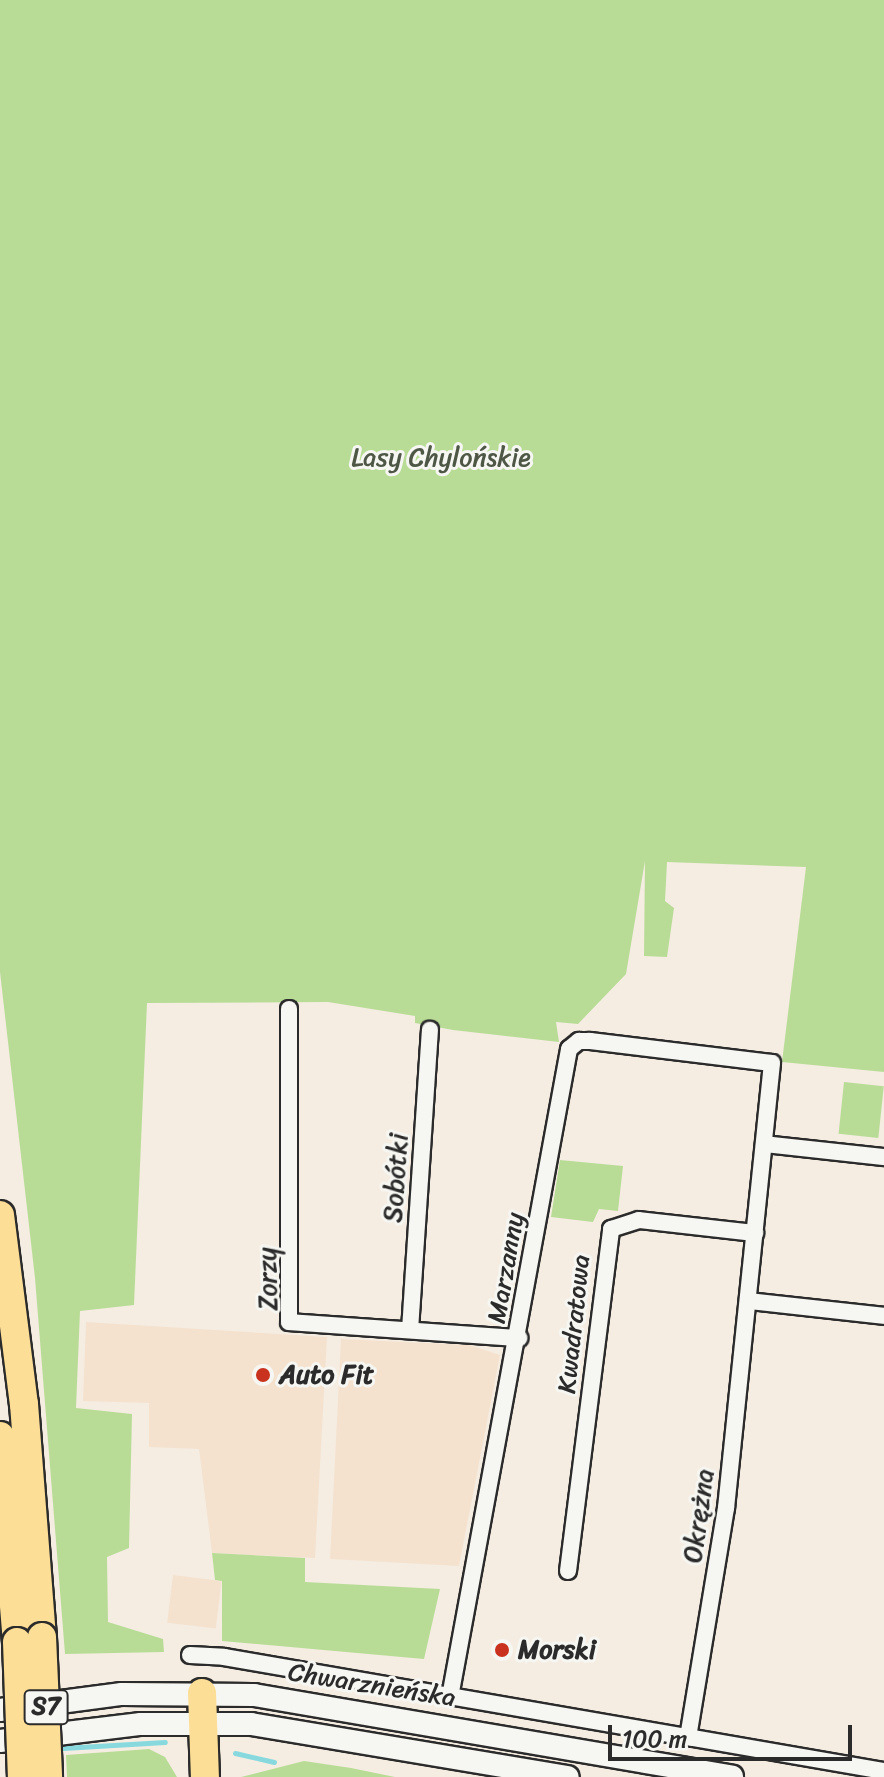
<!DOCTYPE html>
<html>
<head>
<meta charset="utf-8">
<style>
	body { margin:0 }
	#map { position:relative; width:884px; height:1777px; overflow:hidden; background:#f5ede2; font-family:Sriracha,sans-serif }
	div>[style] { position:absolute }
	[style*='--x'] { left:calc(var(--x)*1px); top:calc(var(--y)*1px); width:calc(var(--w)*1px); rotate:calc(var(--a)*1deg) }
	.built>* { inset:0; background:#f4e2cf; transform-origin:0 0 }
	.green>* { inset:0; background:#b8dc96; transform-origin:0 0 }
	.stream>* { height:5px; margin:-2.5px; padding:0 2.5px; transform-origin:2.5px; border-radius:2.5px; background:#88d9de }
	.roads { filter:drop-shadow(2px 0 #2b2b2b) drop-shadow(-2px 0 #2b2b2b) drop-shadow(0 2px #2b2b2b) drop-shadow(0 -2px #2b2b2b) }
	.street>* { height:16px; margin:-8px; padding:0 8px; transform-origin:8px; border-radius:8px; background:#f6f6f2 }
	.secondary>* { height:22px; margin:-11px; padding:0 11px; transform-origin:11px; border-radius:11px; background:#f6f6f2 }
	.highway>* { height:28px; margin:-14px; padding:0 14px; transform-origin:14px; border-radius:14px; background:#fdde96 }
	.bridges { filter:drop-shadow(2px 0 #2b2b2b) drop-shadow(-2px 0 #2b2b2b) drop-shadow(0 2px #2b2b2b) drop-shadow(0 -2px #2b2b2b) }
	.highway-bridge>* { height:28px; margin:-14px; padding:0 14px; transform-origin:14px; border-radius:14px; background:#fdde96 }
	.dots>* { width:22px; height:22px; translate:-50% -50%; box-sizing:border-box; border:4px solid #f6f6f2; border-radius:50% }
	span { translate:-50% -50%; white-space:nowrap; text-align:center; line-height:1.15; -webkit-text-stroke:6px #f6f6f2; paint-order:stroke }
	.shield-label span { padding:2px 6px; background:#f6f6f2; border:2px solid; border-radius:6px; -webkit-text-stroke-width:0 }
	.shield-label { font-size:24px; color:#2b2b2b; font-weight:700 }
	.park-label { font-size:26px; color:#4e5746 }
	.street-label { font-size:26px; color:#2b2b2b }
	.poi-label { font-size:26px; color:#2b2b2b; font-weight:700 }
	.left { translate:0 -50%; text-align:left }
	.scale { position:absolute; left:608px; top:1725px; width:244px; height:36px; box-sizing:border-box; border:4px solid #2b2b2b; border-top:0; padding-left:10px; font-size:24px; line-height:28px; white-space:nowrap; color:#2b2b2b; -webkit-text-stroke:6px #f6f6f2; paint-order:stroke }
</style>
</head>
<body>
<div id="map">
	<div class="built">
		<i style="clip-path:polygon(86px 1322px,327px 1337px,315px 1558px,212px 1553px,199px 1449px,149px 1447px,149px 1403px,83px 1401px)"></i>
		<i style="clip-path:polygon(341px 1339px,469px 1345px,500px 1355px,459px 1566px,330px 1559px)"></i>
		<i style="left:173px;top:1575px;width:49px;height:48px;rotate:7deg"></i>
	</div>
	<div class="green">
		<i style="clip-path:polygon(0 0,884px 0,884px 1072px,782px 1062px,806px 867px,667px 862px,665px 901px,674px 908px,667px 957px,644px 956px,645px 861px,626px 974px,578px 1024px,556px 1022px,559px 1042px,453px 1030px,415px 1023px,415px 1016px,328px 1002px,147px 1003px,134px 1305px,80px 1311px,76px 1408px,132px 1414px,129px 1548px,107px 1557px,108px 1622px,163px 1639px,164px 1652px,65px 1654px,35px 1278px,0 972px)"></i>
		<i style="left:844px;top:1082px;width:40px;height:52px;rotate:6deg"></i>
		<i style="clip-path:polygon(560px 1160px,623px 1166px,618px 1211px,599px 1209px,593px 1222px,551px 1217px)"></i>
		<i style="clip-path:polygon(212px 1553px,305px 1558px,305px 1582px,440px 1589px,424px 1659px,222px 1641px,222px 1581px,215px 1580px)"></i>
		<i style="clip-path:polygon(149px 1749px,165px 1757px,177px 1777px,67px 1777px,66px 1755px)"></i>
		<i style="clip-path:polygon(304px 1761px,351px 1768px,395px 1777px,241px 1777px)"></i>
	</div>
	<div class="stream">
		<i style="--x:63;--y:1748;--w:102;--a:-3.4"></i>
		<i style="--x:235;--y:1753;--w:40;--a:13"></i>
	</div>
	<div class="roads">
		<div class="street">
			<i style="--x:289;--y:1009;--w:313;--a:90"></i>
			<i style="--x:289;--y:1322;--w:231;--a:4"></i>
			<i style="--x:764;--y:1144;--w:121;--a:6.2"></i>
			<i style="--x:749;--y:1301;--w:136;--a:6.3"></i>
			<i style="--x:410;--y:1330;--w:301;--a:-86.2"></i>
			<i style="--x:568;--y:1571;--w:345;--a:-82.8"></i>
			<i style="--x:611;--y:1229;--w:29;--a:-18"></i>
			<i style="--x:639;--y:1220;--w:117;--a:6.4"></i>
			<i style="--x:190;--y:1655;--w:34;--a:3"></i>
			<i style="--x:224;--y:1657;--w:670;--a:9.8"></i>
			<i style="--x:450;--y:1697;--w:659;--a:-79.59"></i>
			<i style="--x:569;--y:1049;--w:13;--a:-39"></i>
			<i style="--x:579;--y:1041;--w:11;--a:0"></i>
			<i style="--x:590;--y:1041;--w:183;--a:6.9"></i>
			<i style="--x:772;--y:1063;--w:447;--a:95.9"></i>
			<i style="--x:726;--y:1508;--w:232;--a:99.4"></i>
		</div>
		<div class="secondary">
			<i style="--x:0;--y:1710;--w:123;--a:-7.5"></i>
			<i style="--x:122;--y:1694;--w:132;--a:0.4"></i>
			<i style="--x:254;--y:1695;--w:485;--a:9.7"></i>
			<i style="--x:0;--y:1741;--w:142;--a:-6.9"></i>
			<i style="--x:141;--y:1724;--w:110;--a:0"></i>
			<i style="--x:251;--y:1724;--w:321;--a:9.5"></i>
		</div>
		<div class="highway">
			<i style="--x:0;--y:1215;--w:191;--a:82.8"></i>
			<i style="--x:24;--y:1404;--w:234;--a:85.6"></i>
			<i style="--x:0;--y:1436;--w:207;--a:85.3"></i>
			<i style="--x:202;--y:1693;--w:84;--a:88"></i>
		</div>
	</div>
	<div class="bridges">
		<div class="highway-bridge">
			<i style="--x:42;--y:1637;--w:140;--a:87.5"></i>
			<i style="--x:17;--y:1642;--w:135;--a:87.9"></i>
		</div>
	</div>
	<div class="dots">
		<i style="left:263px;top:1375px;background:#c8321e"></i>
		<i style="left:502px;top:1650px;background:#c8321e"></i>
	</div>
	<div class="shield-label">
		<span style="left:46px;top:1707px">S7</span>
	</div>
	<div class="park-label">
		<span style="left:441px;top:458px">Lasy Chylońskie</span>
	</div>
	<div class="street-label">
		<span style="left:396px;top:1178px;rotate:-86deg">Sobótki</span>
		<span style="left:506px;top:1268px;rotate:-80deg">Marzanny</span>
		<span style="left:268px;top:1279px;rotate:-91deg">Zorzy</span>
		<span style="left:574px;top:1324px;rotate:-84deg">Kwadratowa</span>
		<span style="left:699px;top:1516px;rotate:-82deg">Okrężna</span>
		<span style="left:372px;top:1685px;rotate:9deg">Chwarznieńska</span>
	</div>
	<div class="poi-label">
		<span class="left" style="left:279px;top:1375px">Auto Fit</span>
		<span class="left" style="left:518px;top:1650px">Morski</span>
	</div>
	<div class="scale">100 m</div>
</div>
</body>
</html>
